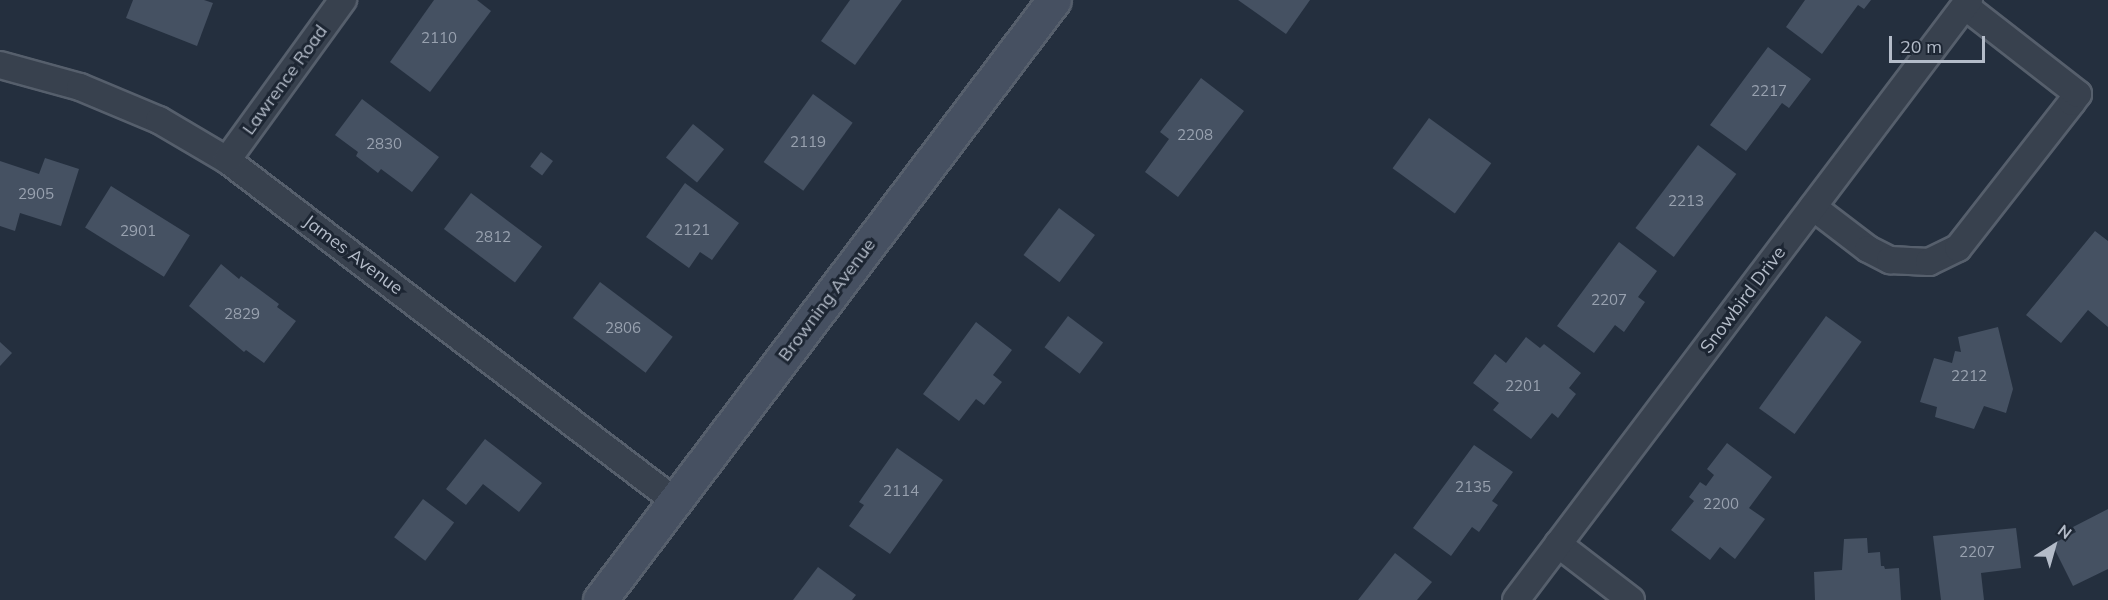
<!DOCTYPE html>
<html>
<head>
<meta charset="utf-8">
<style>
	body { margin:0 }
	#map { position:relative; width:2108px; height:600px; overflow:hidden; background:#242f3e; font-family:Mulish,sans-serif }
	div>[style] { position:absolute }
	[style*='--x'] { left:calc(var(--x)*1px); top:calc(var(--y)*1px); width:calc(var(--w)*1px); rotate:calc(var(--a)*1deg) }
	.building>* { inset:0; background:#455162; transform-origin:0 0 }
	.roads { filter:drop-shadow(2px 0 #565f6c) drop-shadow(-2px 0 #565f6c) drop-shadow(0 2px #565f6c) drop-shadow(0 -2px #565f6c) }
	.street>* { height:26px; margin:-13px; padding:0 13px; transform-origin:13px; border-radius:13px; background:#38414e }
	.secondary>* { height:33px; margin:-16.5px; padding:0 16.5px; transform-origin:16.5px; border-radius:16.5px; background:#465061 }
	span { translate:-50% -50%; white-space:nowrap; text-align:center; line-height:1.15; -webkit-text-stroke:6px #1d2633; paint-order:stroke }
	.number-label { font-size:15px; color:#98a1af }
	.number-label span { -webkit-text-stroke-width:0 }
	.street-label { font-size:18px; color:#b4bcc9 }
	.north { position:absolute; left:2024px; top:516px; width:60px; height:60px; -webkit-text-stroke:4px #1d2633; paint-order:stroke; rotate:37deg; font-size:16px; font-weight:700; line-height:24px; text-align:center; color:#b4bcc9 }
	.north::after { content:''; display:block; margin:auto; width:21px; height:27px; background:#b4bcc9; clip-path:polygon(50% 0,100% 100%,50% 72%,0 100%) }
	.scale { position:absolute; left:1889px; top:36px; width:96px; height:27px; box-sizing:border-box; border:3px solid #b4bcc9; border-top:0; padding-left:8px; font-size:18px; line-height:21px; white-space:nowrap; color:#b4bcc9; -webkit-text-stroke:4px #1d2633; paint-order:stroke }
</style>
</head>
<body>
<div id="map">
	<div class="building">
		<i style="clip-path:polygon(133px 0,204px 0,213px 3px,197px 46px,126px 18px)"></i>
		<i style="clip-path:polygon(434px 0,477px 0,491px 11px,430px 92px,390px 62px)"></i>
		<i style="clip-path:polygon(850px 0,902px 0,855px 65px,821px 41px)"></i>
		<i style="clip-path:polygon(1238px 0,1310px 0,1286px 34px)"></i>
		<i style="clip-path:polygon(1805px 0,1871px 0,1864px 9px,1858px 5px,1822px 54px,1786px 27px)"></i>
		<i style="clip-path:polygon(1768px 47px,1811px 79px,1789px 108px,1782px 103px,1746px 151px,1710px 125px)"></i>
		<i style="clip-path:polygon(1201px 78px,1244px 111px,1178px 197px,1145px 172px,1169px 139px,1160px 132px)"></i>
		<i style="left:813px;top:94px;width:49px;height:84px;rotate:36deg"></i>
		<i style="clip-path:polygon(362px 99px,439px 157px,412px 192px,381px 169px,378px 173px,356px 156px,358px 152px,335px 135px)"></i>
		<i style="left:1429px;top:118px;width:77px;height:62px;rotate:36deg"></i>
		<i style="left:693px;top:124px;width:40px;height:43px;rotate:39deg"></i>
		<i style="left:1698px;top:145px;width:48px;height:104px;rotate:37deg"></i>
		<i style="left:541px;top:152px;width:15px;height:18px;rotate:37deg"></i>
		<i style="clip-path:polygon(45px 158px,79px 169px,61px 226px,20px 213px,15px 231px,0 226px,0 161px,39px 174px)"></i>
		<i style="clip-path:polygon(685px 183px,739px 223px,712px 260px,700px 252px,689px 268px,646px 237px)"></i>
		<i style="left:111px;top:186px;width:93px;height:49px;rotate:32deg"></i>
		<i style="left:471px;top:193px;width:89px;height:45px;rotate:37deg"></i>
		<i style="left:1059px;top:208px;width:45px;height:59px;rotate:37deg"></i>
		<i style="clip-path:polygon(2095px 231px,2108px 241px,2108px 327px,2088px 310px,2061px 343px,2026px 315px)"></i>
		<i style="clip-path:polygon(1619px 242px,1657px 271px,1638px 297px,1645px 302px,1624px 332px,1615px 325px,1594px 353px,1557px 326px)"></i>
		<i style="clip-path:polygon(221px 264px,239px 279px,241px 276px,279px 304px,277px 307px,296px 321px,264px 363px,246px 350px,244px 352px,189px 306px)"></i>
		<i style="left:600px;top:282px;width:91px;height:45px;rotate:37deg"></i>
		<i style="left:1068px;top:316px;width:44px;height:39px;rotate:37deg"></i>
		<i style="left:1826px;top:316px;width:44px;height:114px;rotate:36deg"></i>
		<i style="clip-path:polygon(976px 322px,1012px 350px,993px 375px,1002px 382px,984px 405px,976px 399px,959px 421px,923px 394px)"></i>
		<i style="clip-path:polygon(1998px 327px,2013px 389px,2006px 413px,1984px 406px,1974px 429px,1935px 417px,1937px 407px,1920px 402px,1934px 358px,1952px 363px,1955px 351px,1961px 352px,1958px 337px)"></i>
		<i style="clip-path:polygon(1526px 337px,1540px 348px,1544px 344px,1581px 373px,1569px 388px,1576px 394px,1558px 418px,1552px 413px,1531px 439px,1493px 410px,1499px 403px,1473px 383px,1495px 354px,1506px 363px)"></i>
		<i style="clip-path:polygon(0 342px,12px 353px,0 366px)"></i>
		<i style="clip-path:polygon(485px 439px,542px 483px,519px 512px,483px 484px,466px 505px,446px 489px)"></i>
		<i style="clip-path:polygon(1727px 443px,1772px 477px,1749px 508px,1765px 519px,1735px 559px,1720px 547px,1710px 560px,1671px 530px,1694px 501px,1689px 497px,1700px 482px,1706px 486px,1714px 475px,1707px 469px)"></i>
		<i style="clip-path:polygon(1474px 445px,1513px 472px,1492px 501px,1498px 505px,1479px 532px,1472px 527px,1451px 556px,1413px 528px)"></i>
		<i style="clip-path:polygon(897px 448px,943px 480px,890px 554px,849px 526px,864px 505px,859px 502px)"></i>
		<i style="left:423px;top:499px;width:39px;height:48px;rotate:37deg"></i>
		<i style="clip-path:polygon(2108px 509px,2108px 569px,2073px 586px,2052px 544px,2076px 532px,2073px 527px)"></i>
		<i style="clip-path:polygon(2016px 528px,2021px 568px,1981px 573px,1984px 600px,1941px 600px,1933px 536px)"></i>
		<i style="clip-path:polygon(1867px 538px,1868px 553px,1880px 552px,1881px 566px,1884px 566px,1885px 569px,1899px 568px,1901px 600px,1815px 600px,1814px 572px,1842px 570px,1844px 539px)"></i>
		<i style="clip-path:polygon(1395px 553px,1432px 582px,1417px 600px,1358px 600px)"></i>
		<i style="clip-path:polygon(818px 567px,856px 595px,852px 600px,793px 600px)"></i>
	</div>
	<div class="roads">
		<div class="street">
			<i style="--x:0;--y:65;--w:83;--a:15.4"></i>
			<i style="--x:80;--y:87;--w:86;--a:22.7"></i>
			<i style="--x:159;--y:120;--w:79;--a:30.5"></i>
			<i style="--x:227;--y:160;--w:563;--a:37.28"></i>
			<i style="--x:227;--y:160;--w:198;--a:-54.1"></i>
			<i style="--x:1813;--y:207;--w:69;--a:37.4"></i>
			<i style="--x:1868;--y:249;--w:25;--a:27"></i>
			<i style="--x:1890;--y:260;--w:39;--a:3"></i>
			<i style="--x:1929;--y:262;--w:32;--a:-26"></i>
			<i style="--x:1958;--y:248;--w:185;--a:-52"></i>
			<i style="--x:2072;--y:102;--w:10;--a:-53"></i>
			<i style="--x:2078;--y:94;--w:143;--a:-142.1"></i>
			<i style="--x:1558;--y:544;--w:92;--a:37.5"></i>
			<i style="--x:1516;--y:600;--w:752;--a:-52.95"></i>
		</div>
		<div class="secondary">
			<i style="--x:600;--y:600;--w:752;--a:-52.89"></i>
		</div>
	</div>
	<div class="number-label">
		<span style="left:439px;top:38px">2110</span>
		<span style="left:1769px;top:91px">2217</span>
		<span style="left:1195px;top:135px">2208</span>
		<span style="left:808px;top:142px">2119</span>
		<span style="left:384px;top:144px">2830</span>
		<span style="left:36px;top:194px">2905</span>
		<span style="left:1686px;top:201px">2213</span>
		<span style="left:692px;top:230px">2121</span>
		<span style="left:138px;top:231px">2901</span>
		<span style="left:493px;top:237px">2812</span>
		<span style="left:1609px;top:300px">2207</span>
		<span style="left:242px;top:314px">2829</span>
		<span style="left:623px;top:328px">2806</span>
		<span style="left:1969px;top:376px">2212</span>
		<span style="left:1523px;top:386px">2201</span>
		<span style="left:1473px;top:487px">2135</span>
		<span style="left:901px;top:491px">2114</span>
		<span style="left:1721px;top:504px">2200</span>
		<span style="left:1977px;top:552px">2207</span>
	</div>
	<div class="street-label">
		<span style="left:285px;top:80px;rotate:-54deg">Lawrence Road</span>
		<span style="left:353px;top:255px;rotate:37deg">James Avenue</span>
		<span style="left:827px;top:300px;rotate:-53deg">Browning Avenue</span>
		<span style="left:1743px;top:300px;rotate:-53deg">Snowbird Drive</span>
	</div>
	<div class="north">N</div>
	<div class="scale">20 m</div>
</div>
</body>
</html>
